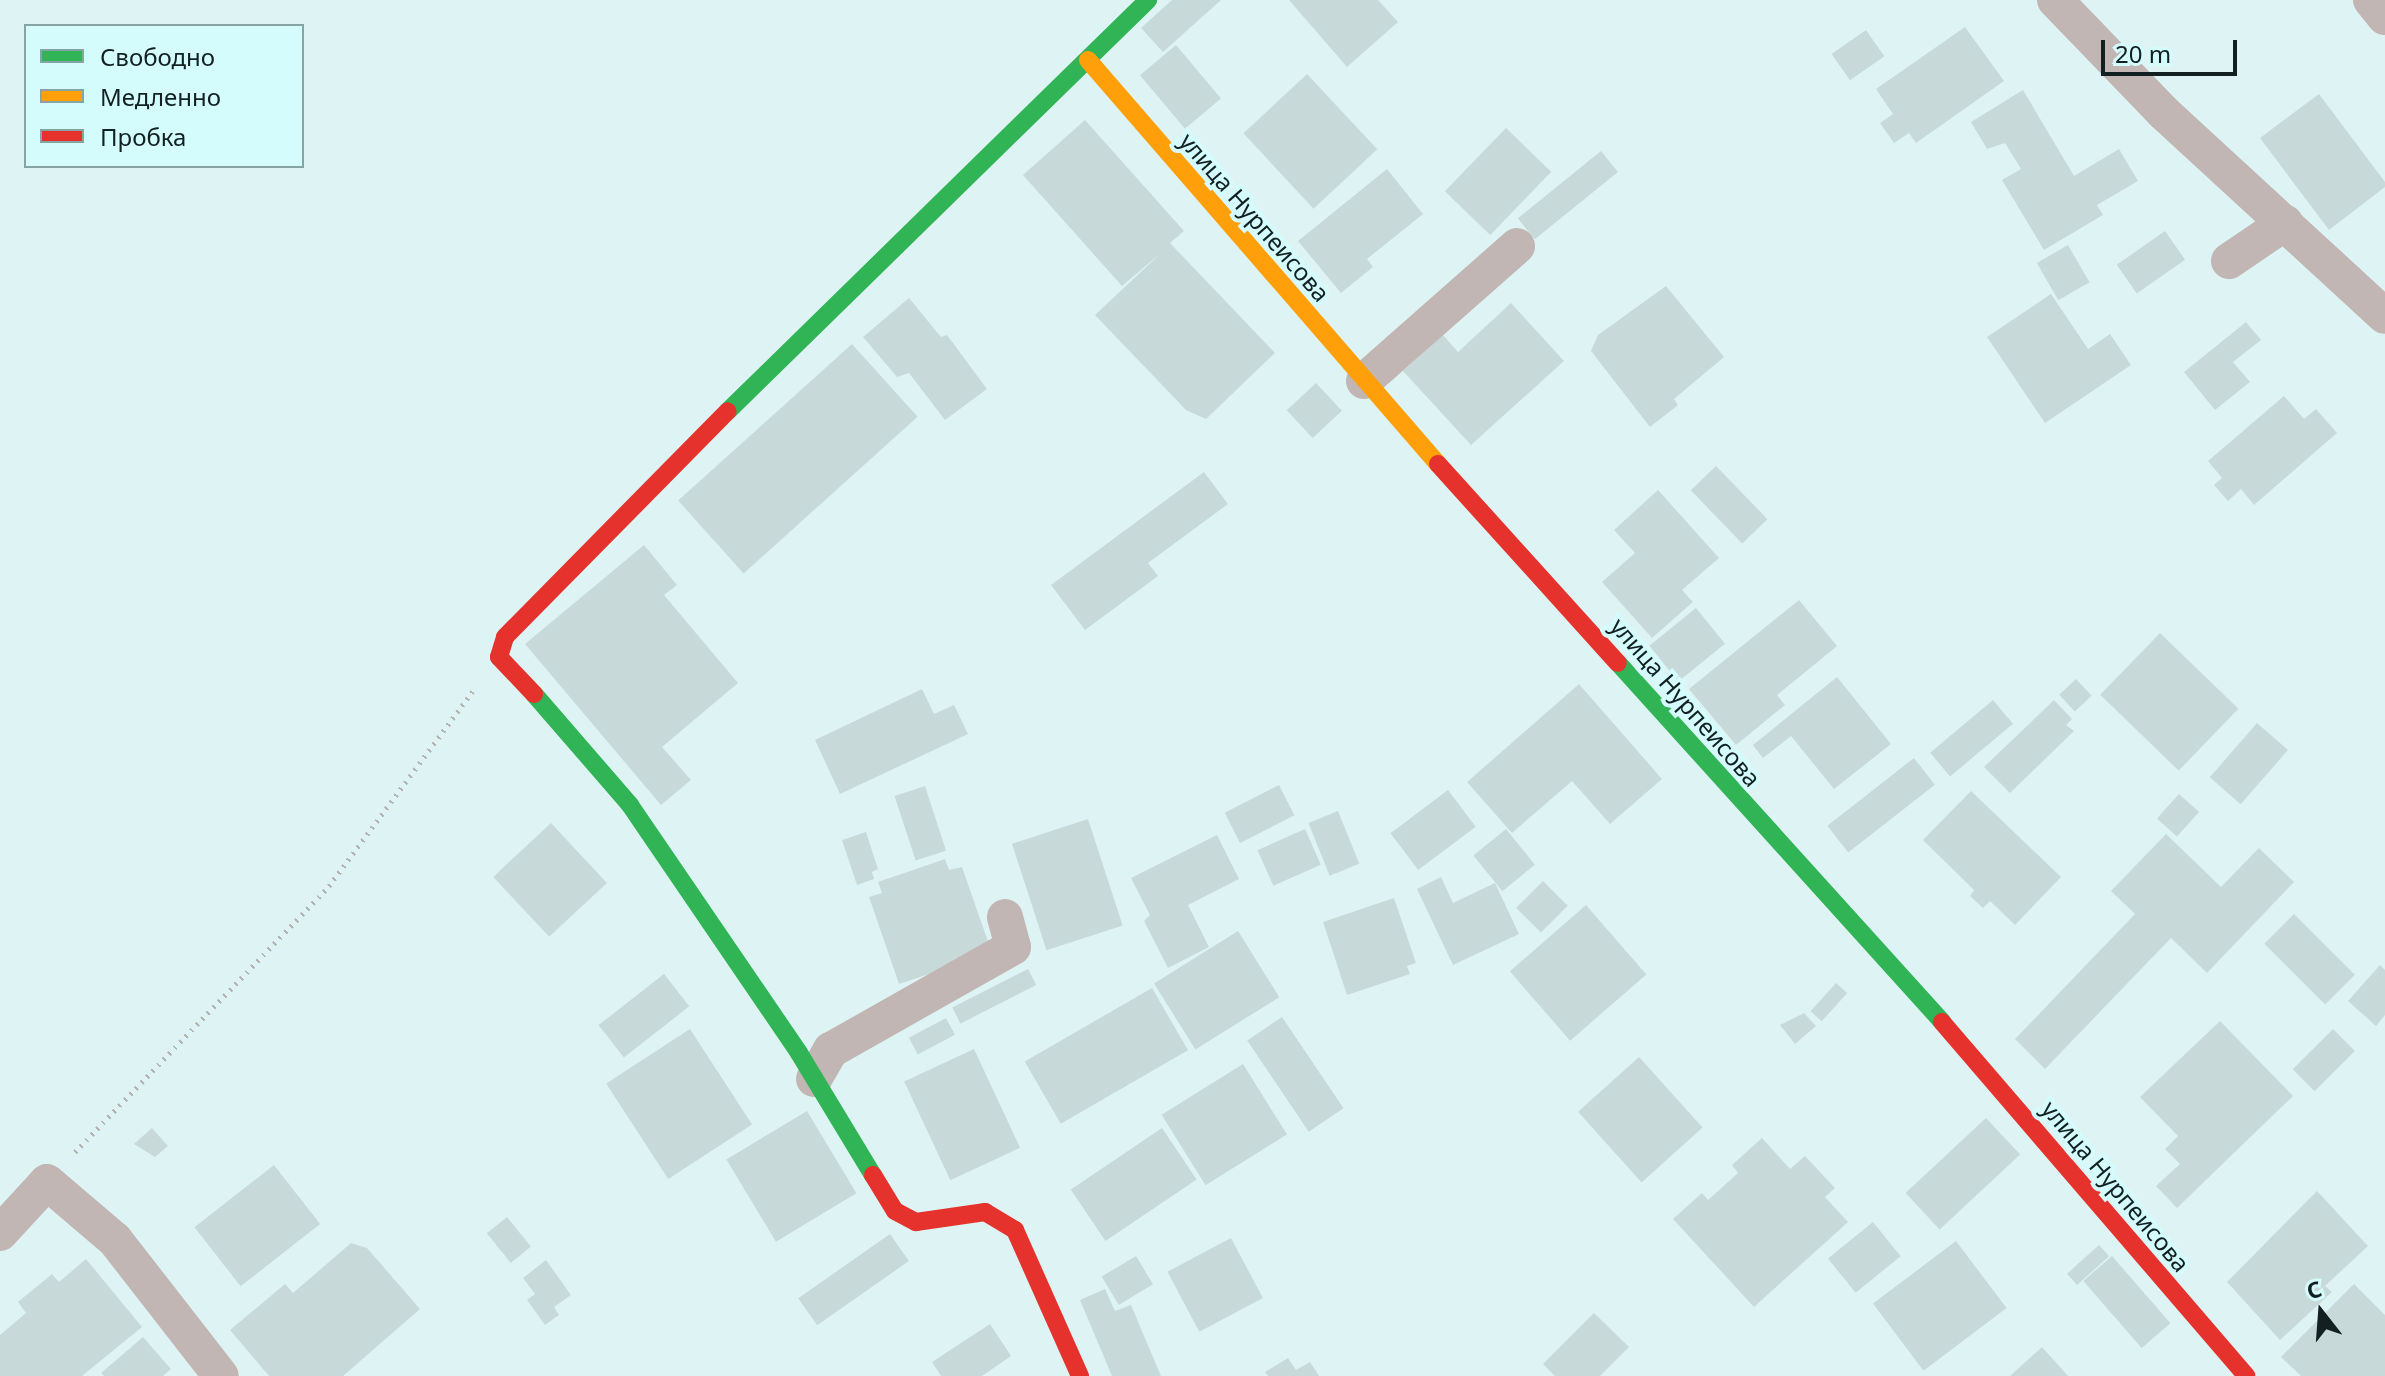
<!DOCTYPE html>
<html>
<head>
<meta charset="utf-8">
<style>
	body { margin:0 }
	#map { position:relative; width:2385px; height:1376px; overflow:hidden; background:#def4f4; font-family:"Noto Sans",sans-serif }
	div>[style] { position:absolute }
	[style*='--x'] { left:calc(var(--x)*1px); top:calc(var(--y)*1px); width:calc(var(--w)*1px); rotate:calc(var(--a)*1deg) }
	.building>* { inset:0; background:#c8d9d9; transform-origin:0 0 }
	.path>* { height:5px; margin-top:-2.5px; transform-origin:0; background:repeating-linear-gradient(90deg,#b4b5b3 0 2px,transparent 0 8px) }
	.street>* { height:36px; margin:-18px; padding:0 18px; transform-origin:18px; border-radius:18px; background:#c1b6b3 }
	.fast>* { height:18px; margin:-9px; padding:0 9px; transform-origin:9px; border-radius:9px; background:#30b455 }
	.slow>* { height:18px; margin:-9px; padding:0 9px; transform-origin:9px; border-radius:9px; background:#ff9f0a }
	.jam>* { height:18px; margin:-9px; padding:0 9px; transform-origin:9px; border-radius:9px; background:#e5322d }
	span { translate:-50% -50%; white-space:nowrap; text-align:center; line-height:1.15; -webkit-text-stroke:8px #d5fcfd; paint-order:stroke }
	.street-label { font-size:24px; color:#122021 }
	.legend { position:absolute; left:24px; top:24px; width:280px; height:144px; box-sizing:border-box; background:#d5fcfd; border:2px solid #87a4a5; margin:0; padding:10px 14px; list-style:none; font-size:24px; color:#122021 }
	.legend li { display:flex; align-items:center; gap:16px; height:40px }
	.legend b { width:40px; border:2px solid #87a4a5 }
	.north { position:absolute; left:2281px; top:1272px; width:80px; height:80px; -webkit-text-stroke:6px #d5fcfd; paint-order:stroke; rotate:343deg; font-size:22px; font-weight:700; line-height:32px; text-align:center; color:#122021 }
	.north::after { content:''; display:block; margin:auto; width:28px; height:36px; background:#122021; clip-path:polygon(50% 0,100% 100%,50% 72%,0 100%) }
	.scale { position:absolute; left:2101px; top:40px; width:136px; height:36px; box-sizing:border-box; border:4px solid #122021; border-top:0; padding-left:10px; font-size:24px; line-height:28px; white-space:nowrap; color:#122021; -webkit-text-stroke:6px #d5fcfd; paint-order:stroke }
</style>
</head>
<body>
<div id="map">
	<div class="building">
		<i style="clip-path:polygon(1172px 0,1221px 0,1163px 52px,1141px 28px)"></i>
		<i style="clip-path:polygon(1289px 0,1378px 0,1398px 22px,1347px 67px)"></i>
		<i style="clip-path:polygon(1965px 27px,2004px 81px,1916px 143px,1909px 133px,1894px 143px,1880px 123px,1893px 114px,1876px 89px)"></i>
		<i style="left:1866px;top:30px;width:32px;height:42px;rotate:55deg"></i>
		<i style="left:1176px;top:45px;width:70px;height:47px;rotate:50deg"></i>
		<i style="left:1307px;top:74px;width:103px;height:87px;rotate:47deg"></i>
		<i style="clip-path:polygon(2023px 90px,2074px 176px,2119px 149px,2138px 181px,2097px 205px,2103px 215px,2044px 250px,2002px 180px,2021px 169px,2005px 143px,1987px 149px,1971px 122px)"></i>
		<i style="clip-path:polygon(2319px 94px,2385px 182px,2385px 187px,2329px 230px,2260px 138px)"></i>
		<i style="clip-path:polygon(1085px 120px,1184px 231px,1170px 243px,1275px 353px,1206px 419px,1186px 410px,1095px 315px,1161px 253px,1122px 286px,1023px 175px)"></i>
		<i style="left:1506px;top:128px;width:63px;height:88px;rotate:44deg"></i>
		<i style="left:1601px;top:151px;width:27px;height:107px;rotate:51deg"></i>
		<i style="clip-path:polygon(1387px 169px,1423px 214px,1367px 259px,1373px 267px,1341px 293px,1298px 241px)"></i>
		<i style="left:2165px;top:231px;width:35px;height:59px;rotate:55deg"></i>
		<i style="left:2068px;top:245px;width:43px;height:36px;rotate:60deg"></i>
		<i style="clip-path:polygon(1666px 286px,1724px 357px,1674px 399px,1678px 405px,1650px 427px,1591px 351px,1598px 335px)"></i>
		<i style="clip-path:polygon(2051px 294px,2088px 349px,2110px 334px,2131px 365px,2045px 423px,1987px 337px)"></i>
		<i style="clip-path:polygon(909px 298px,941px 337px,947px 335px,987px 389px,945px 420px,909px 373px,897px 377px,863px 337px)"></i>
		<i style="clip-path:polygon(1511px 303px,1564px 361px,1471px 445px,1403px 371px,1443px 335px,1458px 352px)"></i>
		<i style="clip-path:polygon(2246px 322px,2261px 340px,2233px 362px,2250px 382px,2215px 410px,2184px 372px)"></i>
		<i style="left:852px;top:344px;width:98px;height:234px;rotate:48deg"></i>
		<i style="left:1316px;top:383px;width:38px;height:40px;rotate:47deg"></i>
		<i style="clip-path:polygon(2284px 396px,2304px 419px,2316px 409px,2337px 433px,2254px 505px,2241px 489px,2228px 501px,2214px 485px,2222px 478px,2208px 461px)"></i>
		<i style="left:1716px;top:466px;width:74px;height:35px;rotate:46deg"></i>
		<i style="clip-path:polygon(1204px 472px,1228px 504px,1148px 563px,1158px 576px,1085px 630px,1051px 585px)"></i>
		<i style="clip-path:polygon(1658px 490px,1719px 558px,1682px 590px,1693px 602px,1652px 638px,1602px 582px,1635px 553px,1614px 530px)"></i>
		<i style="clip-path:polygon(644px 545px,677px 585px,664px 595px,738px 683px,662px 747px,691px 780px,661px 805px,525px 644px)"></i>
		<i style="clip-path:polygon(1799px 600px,1837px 646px,1777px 695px,1785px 705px,1736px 745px,1689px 689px)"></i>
		<i style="left:1696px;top:608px;width:46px;height:60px;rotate:51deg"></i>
		<i style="left:2160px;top:633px;width:109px;height:86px;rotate:44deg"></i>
		<i style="clip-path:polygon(1837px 677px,1891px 744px,1834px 789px,1791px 736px,1763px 758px,1753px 745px)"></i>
		<i style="left:2076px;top:679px;width:23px;height:23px;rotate:47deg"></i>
		<i style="clip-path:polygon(1579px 684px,1662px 779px,1610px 824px,1572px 781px,1512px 833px,1467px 782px)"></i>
		<i style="clip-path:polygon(922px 689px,934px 714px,954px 705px,968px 734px,840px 794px,815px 740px)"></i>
		<i style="left:1993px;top:700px;width:31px;height:82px;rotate:50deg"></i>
		<i style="clip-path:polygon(2054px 700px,2072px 719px,2066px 725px,2074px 731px,2010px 793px,1984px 767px)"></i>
		<i style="left:2257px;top:723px;width:41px;height:72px;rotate:41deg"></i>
		<i style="left:1914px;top:758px;width:34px;height:110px;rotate:52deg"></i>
		<i style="left:1279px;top:785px;width:34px;height:61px;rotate:63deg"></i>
		<i style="left:925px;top:786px;width:68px;height:32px;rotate:72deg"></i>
		<i style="left:1448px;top:790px;width:46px;height:72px;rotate:53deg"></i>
		<i style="clip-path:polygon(1971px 791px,2061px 877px,2015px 925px,1990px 901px,1983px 908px,1970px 896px,1974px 890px,1923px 840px)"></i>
		<i style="left:2179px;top:794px;width:27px;height:33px;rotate:42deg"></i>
		<i style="left:1338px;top:811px;width:57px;height:32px;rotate:68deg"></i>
		<i style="left:1088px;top:819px;width:112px;height:80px;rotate:72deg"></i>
		<i style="left:551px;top:823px;width:82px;height:79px;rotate:47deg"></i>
		<i style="left:1305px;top:829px;width:39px;height:52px;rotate:66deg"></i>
		<i style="left:1506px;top:829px;width:46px;height:42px;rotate:51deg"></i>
		<i style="clip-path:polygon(866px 832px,878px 869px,872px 872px,874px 879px,857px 885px,842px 840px)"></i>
		<i style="clip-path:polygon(2166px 834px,2221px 887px,2259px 848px,2294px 882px,2207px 973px,2171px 938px,2045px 1069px,2015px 1039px,2135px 914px,2111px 891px)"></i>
		<i style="clip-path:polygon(1217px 835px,1239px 879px,1188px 905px,1209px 947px,1168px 968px,1144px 921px,1150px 915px,1131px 878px)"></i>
		<i style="clip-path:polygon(945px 859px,949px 870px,962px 867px,992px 953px,899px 984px,869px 897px,882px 893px,878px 882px)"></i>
		<i style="clip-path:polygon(1441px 877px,1453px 903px,1495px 883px,1519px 934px,1453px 965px,1417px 889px)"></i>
		<i style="left:1543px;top:881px;width:35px;height:38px;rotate:45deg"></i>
		<i style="clip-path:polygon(1394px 898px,1416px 963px,1407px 966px,1410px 974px,1347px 995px,1323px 922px)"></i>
		<i style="left:1586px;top:905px;width:92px;height:101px;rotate:49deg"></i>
		<i style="left:2294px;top:914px;width:86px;height:42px;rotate:45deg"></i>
		<i style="left:1238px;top:931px;width:78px;height:99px;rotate:58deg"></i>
		<i style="clip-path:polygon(2380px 965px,2385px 970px,2385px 1015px,2376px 1026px,2348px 1001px)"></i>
		<i style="left:1028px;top:969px;width:18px;height:85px;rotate:63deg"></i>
		<i style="left:664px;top:974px;width:41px;height:83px;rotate:52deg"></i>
		<i style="left:1836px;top:983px;width:15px;height:38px;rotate:42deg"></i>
		<i style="left:1152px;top:988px;width:72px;height:147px;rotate:60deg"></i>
		<i style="clip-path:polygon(1804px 1013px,1816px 1026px,1795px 1044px,1780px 1025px)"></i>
		<i style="left:1282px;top:1017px;width:110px;height:42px;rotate:56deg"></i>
		<i style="left:946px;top:1018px;width:19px;height:42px;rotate:62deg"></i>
		<i style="clip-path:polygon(2220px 1021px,2293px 1096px,2177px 1208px,2156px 1186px,2180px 1164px,2165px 1149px,2178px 1136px,2140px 1097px)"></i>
		<i style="left:690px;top:1029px;width:114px;height:100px;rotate:57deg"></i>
		<i style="left:2333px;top:1029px;width:31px;height:57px;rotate:45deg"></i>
		<i style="left:974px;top:1049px;width:109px;height:77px;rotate:65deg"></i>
		<i style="left:1639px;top:1057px;width:95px;height:82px;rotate:48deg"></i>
		<i style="left:1243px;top:1064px;width:83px;height:96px;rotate:58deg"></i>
		<i style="left:807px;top:1111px;width:96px;height:94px;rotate:59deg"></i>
		<i style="left:1986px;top:1118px;width:50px;height:110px;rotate:47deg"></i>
		<i style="clip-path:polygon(152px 1128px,168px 1146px,155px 1157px,134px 1144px)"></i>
		<i style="left:1162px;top:1128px;width:62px;height:110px;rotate:56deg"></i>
		<i style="clip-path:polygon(1762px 1138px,1790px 1169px,1805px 1156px,1835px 1188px,1825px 1197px,1848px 1222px,1754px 1307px,1673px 1219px,1702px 1193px,1708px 1200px,1738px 1173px,1732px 1165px)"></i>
		<i style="left:274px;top:1165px;width:75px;height:101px;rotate:52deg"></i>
		<i style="clip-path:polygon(2317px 1191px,2368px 1246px,2325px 1286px,2332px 1292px,2280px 1340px,2227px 1282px)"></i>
		<i style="left:507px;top:1217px;width:38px;height:26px;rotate:51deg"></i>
		<i style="left:1873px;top:1222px;width:44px;height:58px;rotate:51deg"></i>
		<i style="left:890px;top:1234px;width:33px;height:112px;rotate:55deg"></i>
		<i style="left:1231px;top:1238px;width:68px;height:72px;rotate:62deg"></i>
		<i style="left:1956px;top:1241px;width:84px;height:104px;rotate:53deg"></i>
		<i style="clip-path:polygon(351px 1243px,367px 1248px,420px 1309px,343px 1376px,269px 1376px,230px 1330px,285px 1284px,293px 1293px)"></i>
		<i style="left:2099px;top:1245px;width:15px;height:43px;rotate:48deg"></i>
		<i style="left:1136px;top:1256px;width:33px;height:40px;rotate:59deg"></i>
		<i style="left:2112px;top:1256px;width:89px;height:38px;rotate:49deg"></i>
		<i style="clip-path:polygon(86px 1259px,142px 1327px,82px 1376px,0 1376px,0 1335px,26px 1313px,18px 1302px,52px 1274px,59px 1282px)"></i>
		<i style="clip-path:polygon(546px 1260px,571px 1295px,554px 1307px,559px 1315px,545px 1325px,527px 1300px,535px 1294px,523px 1278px)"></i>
		<i style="clip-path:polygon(2354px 1284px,2385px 1315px,2385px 1376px,2301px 1376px,2281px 1357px)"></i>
		<i style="clip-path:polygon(1105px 1289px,1115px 1311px,1131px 1305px,1161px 1376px,1112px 1376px,1080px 1300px)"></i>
		<i style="clip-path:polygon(1594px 1313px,1629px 1347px,1600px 1376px,1555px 1376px,1543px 1364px)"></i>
		<i style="clip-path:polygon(990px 1324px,1011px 1356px,982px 1376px,941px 1376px,932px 1362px)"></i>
		<i style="clip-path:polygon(143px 1337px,171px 1369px,163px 1376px,104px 1376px,101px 1373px)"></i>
		<i style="clip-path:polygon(2042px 1347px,2068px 1376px,2010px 1376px)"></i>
		<i style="clip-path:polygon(1288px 1358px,1296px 1370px,1310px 1362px,1319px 1376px,1268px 1376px,1265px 1372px)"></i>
	</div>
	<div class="path">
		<i style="--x:75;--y:1152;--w:368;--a:-46.3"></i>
		<i style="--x:329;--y:886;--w:242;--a:-53.6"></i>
	</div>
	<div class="street">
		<i style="--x:2055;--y:0;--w:156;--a:46"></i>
		<i style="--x:2163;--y:112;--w:301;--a:42.6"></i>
		<i style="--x:2371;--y:0;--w:22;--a:51"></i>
		<i style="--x:2229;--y:261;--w:68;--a:-34.2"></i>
		<i style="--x:1364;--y:381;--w:204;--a:-41.4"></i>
		<i style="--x:814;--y:1079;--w:34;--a:-60"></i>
		<i style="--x:831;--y:1050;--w:209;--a:-29.5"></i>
		<i style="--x:1013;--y:947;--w:31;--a:-105"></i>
		<i style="--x:0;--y:1233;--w:69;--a:-47.3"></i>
		<i style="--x:47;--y:1182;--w:89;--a:40.5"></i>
		<i style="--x:115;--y:1240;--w:172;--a:52.1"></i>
	</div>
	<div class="fast">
		<i style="--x:728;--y:411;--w:588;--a:-44.38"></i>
		<i style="--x:1618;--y:663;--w:484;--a:47.9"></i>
		<i style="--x:534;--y:694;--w:147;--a:49.1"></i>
		<i style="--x:630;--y:805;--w:300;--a:55.7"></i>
		<i style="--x:799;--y:1053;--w:143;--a:58.8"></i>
	</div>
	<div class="slow">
		<i style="--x:1088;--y:60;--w:535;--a:49.1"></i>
	</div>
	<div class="jam">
		<i style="--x:1438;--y:464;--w:268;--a:47.9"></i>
		<i style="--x:534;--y:694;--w:51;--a:-133.4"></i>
		<i style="--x:499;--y:657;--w:21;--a:-73"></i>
		<i style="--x:505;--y:637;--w:317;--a:-45.4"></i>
		<i style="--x:1942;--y:1022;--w:467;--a:49.3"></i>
		<i style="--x:873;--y:1175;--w:42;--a:58.6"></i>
		<i style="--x:895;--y:1211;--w:24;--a:28"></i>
		<i style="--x:916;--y:1222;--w:70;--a:-8.2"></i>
		<i style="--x:985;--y:1212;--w:35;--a:31"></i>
		<i style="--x:1015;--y:1230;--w:160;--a:66"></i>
	</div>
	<div class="street-label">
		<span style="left:1255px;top:217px;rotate:49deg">улица Нурпеисова</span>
		<span style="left:1686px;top:702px;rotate:49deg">улица Нурпеисова</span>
		<span style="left:2116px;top:1186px;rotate:50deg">улица Нурпеисова</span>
	</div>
	<ul class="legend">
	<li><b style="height:10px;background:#30b455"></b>Свободно</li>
	<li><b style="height:10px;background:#ff9f0a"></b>Медленно</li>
	<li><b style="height:10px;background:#e5322d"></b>Пробка</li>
	</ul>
	<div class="north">С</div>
	<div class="scale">20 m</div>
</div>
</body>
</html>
